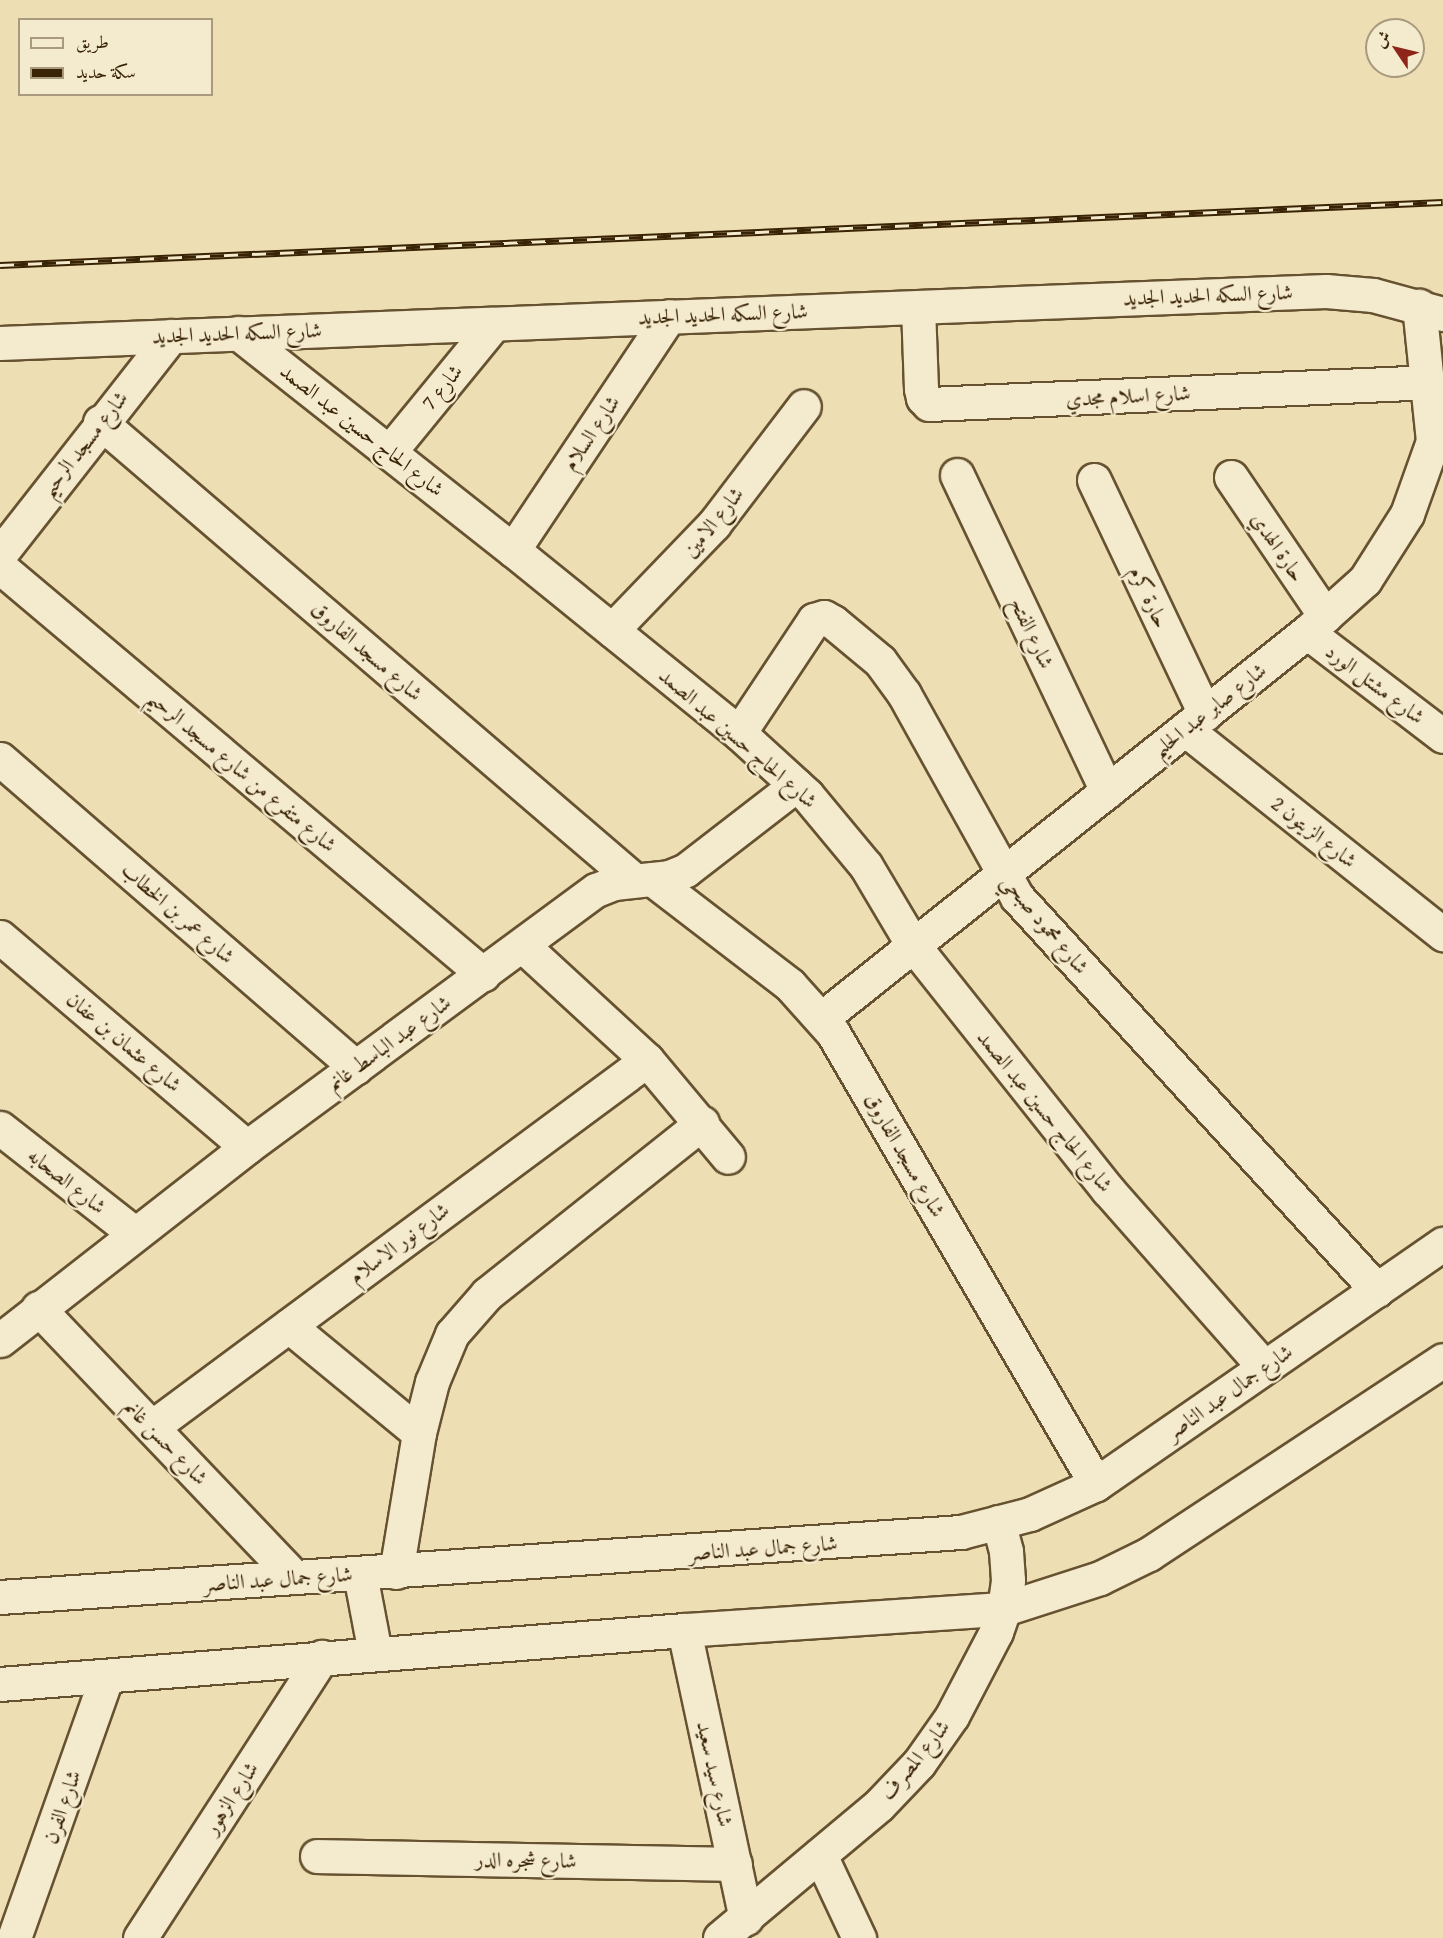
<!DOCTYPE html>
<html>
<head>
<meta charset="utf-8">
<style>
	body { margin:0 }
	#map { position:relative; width:1443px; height:1938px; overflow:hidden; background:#eedeb3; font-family:"Gentium Book Plus",Amiri,serif }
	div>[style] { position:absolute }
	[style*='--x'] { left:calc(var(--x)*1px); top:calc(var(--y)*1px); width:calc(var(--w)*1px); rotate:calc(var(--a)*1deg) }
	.roads { filter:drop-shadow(2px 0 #665230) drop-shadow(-2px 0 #665230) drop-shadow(0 2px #665230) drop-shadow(0 -2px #665230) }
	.street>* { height:33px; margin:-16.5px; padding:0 16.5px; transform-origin:16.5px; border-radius:16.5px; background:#f4eace }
	.secondary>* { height:33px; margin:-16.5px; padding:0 16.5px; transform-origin:16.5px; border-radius:16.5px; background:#f4eace }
	.rail>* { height:7px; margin-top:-3.5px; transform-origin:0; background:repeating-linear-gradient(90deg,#f4eace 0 14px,#392305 0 28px); box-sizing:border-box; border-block:2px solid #392305 }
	span { translate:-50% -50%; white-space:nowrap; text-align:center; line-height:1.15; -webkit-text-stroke:4.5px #f4eace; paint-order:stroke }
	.street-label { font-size:21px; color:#392305 }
	.legend { position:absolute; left:18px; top:18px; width:195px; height:78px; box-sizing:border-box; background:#f4eace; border:2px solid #a99a7e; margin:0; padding:8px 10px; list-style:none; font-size:18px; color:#392305 }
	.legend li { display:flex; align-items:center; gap:12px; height:30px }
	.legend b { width:30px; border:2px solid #a99a7e }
	.north { position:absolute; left:1365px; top:18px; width:60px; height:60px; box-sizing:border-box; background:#f4eace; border:2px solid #a99a7e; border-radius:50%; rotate:305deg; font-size:16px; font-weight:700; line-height:24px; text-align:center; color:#392305 }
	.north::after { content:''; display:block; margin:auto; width:21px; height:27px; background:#8f2418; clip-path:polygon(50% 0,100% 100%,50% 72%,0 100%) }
</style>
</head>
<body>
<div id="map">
	<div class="roads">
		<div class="street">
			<i style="--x:918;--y:307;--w:82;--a:87.9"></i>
			<i style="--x:921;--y:389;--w:9;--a:77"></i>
			<i style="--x:923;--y:398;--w:8;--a:45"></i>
			<i style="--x:929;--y:404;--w:497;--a:-2.5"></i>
			<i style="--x:238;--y:333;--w:350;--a:38.3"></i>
			<i style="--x:513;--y:550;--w:291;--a:39"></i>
			<i style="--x:739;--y:733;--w:92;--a:42.4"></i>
			<i style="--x:807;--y:795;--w:92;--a:50.3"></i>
			<i style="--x:866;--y:866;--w:92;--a:59.3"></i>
			<i style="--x:913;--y:945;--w:313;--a:51.5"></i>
			<i style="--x:1108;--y:1190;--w:236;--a:48.6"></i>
			<i style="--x:0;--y:343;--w:1327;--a:-2.25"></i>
			<i style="--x:1326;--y:291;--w:47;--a:4.9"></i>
			<i style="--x:1373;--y:295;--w:73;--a:15.2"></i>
			<i style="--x:100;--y:422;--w:704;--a:40.62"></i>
			<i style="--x:390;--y:451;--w:164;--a:-50.7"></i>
			<i style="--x:957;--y:475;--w:350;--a:64.6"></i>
			<i style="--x:1231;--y:477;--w:168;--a:55.9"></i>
			<i style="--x:1094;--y:480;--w:259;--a:64.6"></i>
			<i style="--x:513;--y:550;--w:281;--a:-56.3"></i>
			<i style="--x:0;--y:554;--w:277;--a:-51.9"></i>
			<i style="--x:0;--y:567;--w:632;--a:40.12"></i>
			<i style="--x:612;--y:630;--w:147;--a:-46.1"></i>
			<i style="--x:714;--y:524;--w:148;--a:-52.7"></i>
			<i style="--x:1307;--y:632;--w:171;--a:37.4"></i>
			<i style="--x:1185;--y:729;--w:330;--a:38.5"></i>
			<i style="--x:739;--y:733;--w:136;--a:-56.4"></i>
			<i style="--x:814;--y:620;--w:10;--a:-17"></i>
			<i style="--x:824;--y:617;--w:10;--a:29"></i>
			<i style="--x:833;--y:622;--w:61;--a:39.7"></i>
			<i style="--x:880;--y:661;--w:41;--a:54"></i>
			<i style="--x:904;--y:694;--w:232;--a:60.9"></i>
			<i style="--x:1017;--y:897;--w:533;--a:47.51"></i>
			<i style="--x:0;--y:759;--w:471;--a:40.9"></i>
			<i style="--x:652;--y:879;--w:174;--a:37.5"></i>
			<i style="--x:790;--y:985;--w:64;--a:48.1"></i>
			<i style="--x:833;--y:1033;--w:522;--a:59.75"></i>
			<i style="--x:0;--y:937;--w:324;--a:40.4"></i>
			<i style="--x:522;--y:945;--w:170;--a:42.6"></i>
			<i style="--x:647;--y:1060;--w:126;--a:50.1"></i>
			<i style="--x:822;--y:1018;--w:620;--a:-38.52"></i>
			<i style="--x:1307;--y:632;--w:78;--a:-41.9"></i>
			<i style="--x:1365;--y:580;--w:78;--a:-57.5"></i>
			<i style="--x:1407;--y:514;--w:77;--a:-70.4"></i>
			<i style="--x:1433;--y:441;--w:136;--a:-95.9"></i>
			<i style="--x:0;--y:1128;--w:170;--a:38.1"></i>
			<i style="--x:38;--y:1308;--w:371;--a:46.4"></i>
			<i style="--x:289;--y:1326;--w:168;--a:39.5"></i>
			<i style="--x:0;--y:1340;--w:313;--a:-38"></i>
			<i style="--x:247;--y:1147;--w:433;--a:-36.4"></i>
			<i style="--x:596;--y:890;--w:19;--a:-21"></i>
			<i style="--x:614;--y:883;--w:55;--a:-6.2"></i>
			<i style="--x:669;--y:877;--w:18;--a:-22"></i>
			<i style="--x:686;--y:870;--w:139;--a:-37.7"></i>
			<i style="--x:152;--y:1427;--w:616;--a:-36.55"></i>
			<i style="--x:396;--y:1572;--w:141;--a:-80.6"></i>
			<i style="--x:419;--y:1433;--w:53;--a:-75.7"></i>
			<i style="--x:432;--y:1382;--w:52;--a:-67.4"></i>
			<i style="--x:452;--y:1334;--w:53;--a:-48.8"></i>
			<i style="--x:487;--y:1294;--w:275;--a:-38.5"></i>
			<i style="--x:684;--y:1630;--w:295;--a:77.9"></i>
			<i style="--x:820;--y:1855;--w:92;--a:64.8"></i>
			<i style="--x:317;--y:1856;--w:418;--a:1.1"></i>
			<i style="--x:14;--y:1938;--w:278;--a:-70.5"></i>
			<i style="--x:140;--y:1938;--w:335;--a:-57.1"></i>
			<i style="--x:720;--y:1938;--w:207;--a:-39.9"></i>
			<i style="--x:879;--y:1805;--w:58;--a:-46.4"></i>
			<i style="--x:919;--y:1763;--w:57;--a:-54.9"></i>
			<i style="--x:952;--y:1716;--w:95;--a:-62.4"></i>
			<i style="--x:996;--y:1632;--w:24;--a:-71"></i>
			<i style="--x:1004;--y:1609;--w:29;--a:-82"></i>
			<i style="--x:1008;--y:1580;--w:29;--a:-94"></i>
			<i style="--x:1006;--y:1551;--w:30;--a:-105"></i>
		</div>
		<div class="secondary">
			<i style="--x:360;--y:1574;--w:80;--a:79.2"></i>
			<i style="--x:0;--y:1597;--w:963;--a:-3.87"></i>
			<i style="--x:961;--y:1532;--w:71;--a:-14.6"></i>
			<i style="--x:1030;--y:1514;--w:72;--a:-24.4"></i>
			<i style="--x:1096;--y:1484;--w:422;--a:-34.7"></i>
			<i style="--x:0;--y:1684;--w:686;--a:-4.51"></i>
			<i style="--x:684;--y:1630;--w:321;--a:-3.8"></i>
			<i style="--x:1004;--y:1609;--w:101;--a:-17.9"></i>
			<i style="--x:1100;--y:1578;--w:55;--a:-26.1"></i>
			<i style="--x:1149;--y:1554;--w:352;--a:-33.4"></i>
		</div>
	</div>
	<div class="rail">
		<i style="--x:0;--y:265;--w:1444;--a:-2.5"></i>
	</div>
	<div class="street-label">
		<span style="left:1208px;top:295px;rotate:-2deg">شارع السكه الحديد الجديد</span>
		<span style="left:723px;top:314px;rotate:-2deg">شارع السكه الحديد الجديد</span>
		<span style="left:237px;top:333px;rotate:-2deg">شارع السكه الحديد الجديد</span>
		<span style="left:442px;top:387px;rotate:-51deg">شارع 7</span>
		<span style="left:1128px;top:396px;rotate:-3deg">شارع اسلام مجدي</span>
		<span style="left:362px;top:430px;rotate:38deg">شارع الحاج حسين عبد الصمد</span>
		<span style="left:591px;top:433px;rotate:-56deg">شارع السلام</span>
		<span style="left:84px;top:444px;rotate:-52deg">شارع مسجد الرحيم</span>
		<span style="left:713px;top:522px;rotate:-51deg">شارع الامين</span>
		<span style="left:1278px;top:547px;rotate:56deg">حارة الهدي</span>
		<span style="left:1149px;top:597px;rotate:65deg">حارة كرم</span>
		<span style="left:1032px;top:633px;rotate:65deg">شارع الفتح</span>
		<span style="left:367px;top:651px;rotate:41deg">شارع مسجد الفاروق</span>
		<span style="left:1375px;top:684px;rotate:37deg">شارع مشتل الورد</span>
		<span style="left:1209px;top:710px;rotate:-38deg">شارع صابر عبد الحليم</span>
		<span style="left:738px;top:738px;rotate:41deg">شارع الحاج حسين عبد الصمد</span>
		<span style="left:242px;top:771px;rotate:40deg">شارع متفرع من شارع مسجد الرحيم</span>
		<span style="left:1314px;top:832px;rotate:38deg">شارع الزيتون 2</span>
		<span style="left:178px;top:913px;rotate:41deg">شارع عمر بن الخطاب</span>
		<span style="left:1045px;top:924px;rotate:50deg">شارع محمود صبحي</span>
		<span style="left:124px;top:1042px;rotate:40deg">شارع عثمان بن عفان</span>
		<span style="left:389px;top:1043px;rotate:-36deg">شارع عبد الباسط غانم</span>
		<span style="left:1045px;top:1111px;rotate:51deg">شارع الحاج حسين عبد الصمد</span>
		<span style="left:905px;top:1155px;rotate:60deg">شارع مسجد الفاروق</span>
		<span style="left:67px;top:1181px;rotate:38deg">شارع الصحابه</span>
		<span style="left:399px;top:1243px;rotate:-37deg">شارع نور الاسلام</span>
		<span style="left:1229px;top:1392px;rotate:-35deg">شارع جمال عبد الناصر</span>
		<span style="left:166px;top:1442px;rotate:46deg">شارع حسن غانم</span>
		<span style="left:763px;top:1548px;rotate:-4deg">شارع جمال عبد الناصر</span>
		<span style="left:278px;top:1579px;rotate:-4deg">شارع جمال عبد الناصر</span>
		<span style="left:915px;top:1760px;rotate:-51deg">شارع المصرف</span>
		<span style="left:715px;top:1774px;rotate:78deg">شارع سيد سعيد</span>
		<span style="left:231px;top:1798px;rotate:-57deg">شارع الزهور</span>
		<span style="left:62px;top:1807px;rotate:-71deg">شارع الفرن</span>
		<span style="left:526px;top:1860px;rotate:1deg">شارع شجره الدر</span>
	</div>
	<ul class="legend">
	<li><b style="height:8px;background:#f4eace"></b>طريق</li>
	<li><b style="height:8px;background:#392305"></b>سكة حديد</li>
	</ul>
	<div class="north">ش</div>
</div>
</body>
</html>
